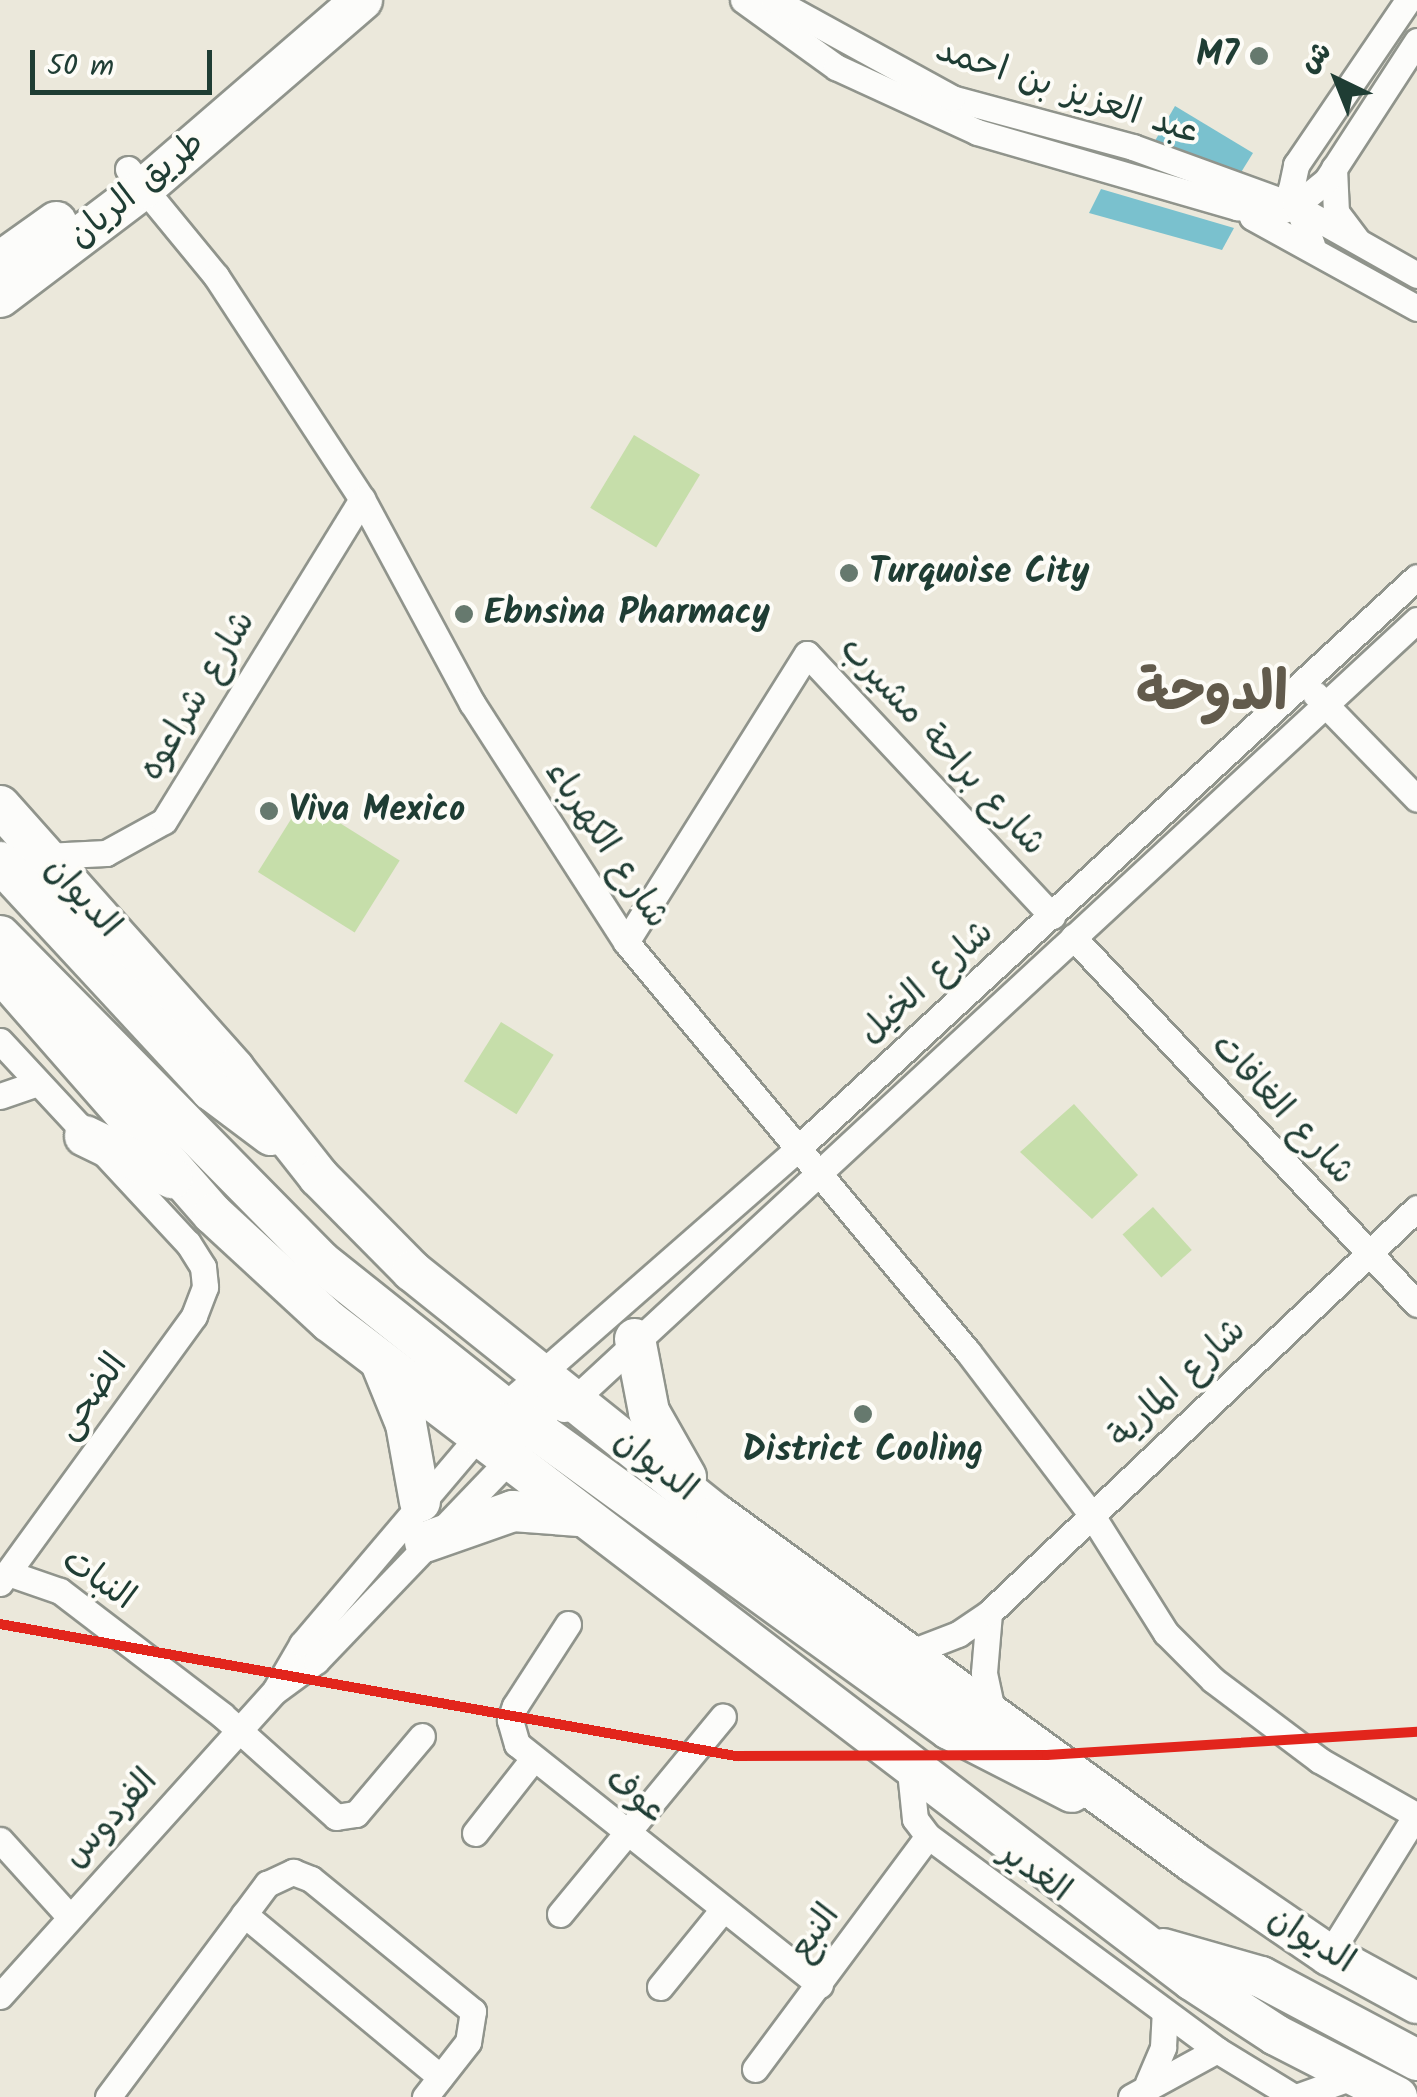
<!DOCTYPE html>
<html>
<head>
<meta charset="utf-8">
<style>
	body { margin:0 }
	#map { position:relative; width:1417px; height:2097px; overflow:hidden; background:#ebe8db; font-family:Kalam,"Playpen Sans Arabic",sans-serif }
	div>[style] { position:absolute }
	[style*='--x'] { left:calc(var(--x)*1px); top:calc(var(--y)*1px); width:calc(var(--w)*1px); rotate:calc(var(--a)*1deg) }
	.green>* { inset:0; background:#c6deaa; transform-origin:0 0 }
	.water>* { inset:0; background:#7ac1ce }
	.roads { filter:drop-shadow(2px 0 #90948c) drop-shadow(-2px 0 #90948c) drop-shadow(0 2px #90948c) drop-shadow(0 -2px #90948c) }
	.minor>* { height:25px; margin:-12.5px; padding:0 12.5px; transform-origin:12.5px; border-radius:12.5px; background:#fcfcfa }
	.primary>* { height:40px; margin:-20px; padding:0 20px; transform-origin:20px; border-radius:20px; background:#fcfcfa }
	.metro-1>* { height:10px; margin:-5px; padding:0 5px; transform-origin:5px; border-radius:5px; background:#e2251c }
	.dots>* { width:28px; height:28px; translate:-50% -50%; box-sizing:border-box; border:5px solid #fdfcf7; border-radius:50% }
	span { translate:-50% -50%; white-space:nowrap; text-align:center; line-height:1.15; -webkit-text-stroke:8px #fdfcf7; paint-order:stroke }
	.poi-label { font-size:35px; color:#1f3d34; font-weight:700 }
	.right { translate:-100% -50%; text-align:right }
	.left { translate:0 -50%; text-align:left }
	.street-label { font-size:35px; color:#1f3d34 }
	.town-label { font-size:55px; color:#625b4c; font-weight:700 }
	.north { position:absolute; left:1287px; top:30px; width:100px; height:100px; -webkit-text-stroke:8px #fdfcf7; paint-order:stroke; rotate:317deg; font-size:28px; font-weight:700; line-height:40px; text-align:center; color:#1f3d34 }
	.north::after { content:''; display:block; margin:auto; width:35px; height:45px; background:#1f3d34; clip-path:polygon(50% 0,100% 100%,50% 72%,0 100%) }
	.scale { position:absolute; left:30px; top:50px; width:182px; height:45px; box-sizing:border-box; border:5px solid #1f3d34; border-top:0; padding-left:12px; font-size:30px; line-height:35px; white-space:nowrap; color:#1f3d34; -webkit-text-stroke:8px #fdfcf7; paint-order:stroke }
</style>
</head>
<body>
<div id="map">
	<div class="green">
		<i style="left:634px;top:435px;width:77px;height:85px;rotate:31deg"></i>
		<i style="left:303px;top:800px;width:114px;height:85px;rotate:32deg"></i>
		<i style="left:501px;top:1022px;width:62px;height:70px;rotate:32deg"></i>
		<i style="clip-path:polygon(1074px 1104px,1138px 1175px,1092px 1219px,1020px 1152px)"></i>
		<i style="left:1153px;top:1207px;width:58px;height:41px;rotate:48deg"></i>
	</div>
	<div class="water">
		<i style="clip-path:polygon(1175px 106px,1253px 153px,1240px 174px,1152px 146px)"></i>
		<i style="clip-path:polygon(1101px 189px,1234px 228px,1222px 250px,1089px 213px)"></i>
	</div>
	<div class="roads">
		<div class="minor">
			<i style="--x:743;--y:0;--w:115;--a:35.8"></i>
			<i style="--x:836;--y:67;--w:155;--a:24.7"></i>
			<i style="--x:977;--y:132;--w:271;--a:16.1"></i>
			<i style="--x:1237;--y:207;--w:41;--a:7"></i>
			<i style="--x:1278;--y:212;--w:18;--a:-19"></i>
			<i style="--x:1295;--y:206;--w:172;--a:-160"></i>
			<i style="--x:1133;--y:147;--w:188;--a:-164.9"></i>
			<i style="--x:952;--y:98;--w:203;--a:-151.2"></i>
			<i style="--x:1334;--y:168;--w:44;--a:87.4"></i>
			<i style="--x:1336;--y:212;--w:35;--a:53"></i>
			<i style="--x:128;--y:169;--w:139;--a:50.6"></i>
			<i style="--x:216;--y:276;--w:267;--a:56.8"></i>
			<i style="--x:362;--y:499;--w:232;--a:61.7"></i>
			<i style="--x:472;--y:703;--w:284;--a:57.2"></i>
			<i style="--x:626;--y:942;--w:534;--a:50.17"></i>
			<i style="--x:968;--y:1352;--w:203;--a:52.8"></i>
			<i style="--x:1091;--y:1514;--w:141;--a:57.8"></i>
			<i style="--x:1166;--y:1633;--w:66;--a:45"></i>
			<i style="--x:1213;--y:1680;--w:133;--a:37"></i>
			<i style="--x:1319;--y:1760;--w:112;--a:29.6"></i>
			<i style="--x:1416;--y:1815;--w:165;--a:121.9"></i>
			<i style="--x:1295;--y:206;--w:40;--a:-39"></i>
			<i style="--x:1326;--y:181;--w:167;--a:-57"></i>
			<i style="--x:1295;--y:206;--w:140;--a:29.5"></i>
			<i style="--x:1252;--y:217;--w:188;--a:28.9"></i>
			<i style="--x:1312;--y:245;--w:60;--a:-110.6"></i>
			<i style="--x:1291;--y:189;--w:25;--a:-78"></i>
			<i style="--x:1296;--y:165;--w:199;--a:-55.8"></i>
			<i style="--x:1315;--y:694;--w:146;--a:45.8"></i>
			<i style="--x:45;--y:856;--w:61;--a:-2.8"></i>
			<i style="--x:106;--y:853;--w:66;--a:-28.9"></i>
			<i style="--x:164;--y:821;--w:378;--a:-58.4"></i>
			<i style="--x:1073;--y:937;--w:503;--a:46.85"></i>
			<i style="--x:626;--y:942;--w:340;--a:-57.9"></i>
			<i style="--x:807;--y:654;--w:359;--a:46.9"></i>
			<i style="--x:0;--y:1041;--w:276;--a:47.1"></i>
			<i style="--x:188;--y:1243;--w:28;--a:58"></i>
			<i style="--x:203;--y:1267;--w:20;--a:84"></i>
			<i style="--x:205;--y:1287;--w:31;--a:111"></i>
			<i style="--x:194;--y:1316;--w:330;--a:126"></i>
			<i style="--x:0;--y:1096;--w:40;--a:-18.9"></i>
			<i style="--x:564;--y:1409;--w:1162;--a:-42.77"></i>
			<i style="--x:8;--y:1573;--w:55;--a:19.1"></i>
			<i style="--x:60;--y:1591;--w:204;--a:37.4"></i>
			<i style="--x:222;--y:1715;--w:153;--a:41.8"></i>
			<i style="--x:336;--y:1817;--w:20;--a:-9"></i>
			<i style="--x:356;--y:1814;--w:102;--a:-49.8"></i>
			<i style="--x:989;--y:1613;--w:60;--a:94.8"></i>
			<i style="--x:984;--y:1673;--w:43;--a:77.9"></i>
			<i style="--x:568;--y:1624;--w:98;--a:122.9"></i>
			<i style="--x:515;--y:1706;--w:15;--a:110"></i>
			<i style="--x:510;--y:1720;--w:25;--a:74"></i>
			<i style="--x:517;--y:1744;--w:387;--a:38.5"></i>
			<i style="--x:909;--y:1653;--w:53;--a:-21.2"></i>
			<i style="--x:958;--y:1634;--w:37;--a:-34"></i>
			<i style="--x:989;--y:1613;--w:589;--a:-43.42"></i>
			<i style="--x:277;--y:1687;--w:50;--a:-59.8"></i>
			<i style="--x:302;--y:1644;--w:311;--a:-49.7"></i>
			<i style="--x:503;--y:1407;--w:388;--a:-41.2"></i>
			<i style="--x:795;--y:1151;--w:846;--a:-42.7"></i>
			<i style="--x:909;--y:1761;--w:58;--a:84.1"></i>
			<i style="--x:915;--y:1819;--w:21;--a:53"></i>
			<i style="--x:928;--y:1836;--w:360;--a:36.5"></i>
			<i style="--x:1217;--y:2050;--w:90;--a:31.4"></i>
			<i style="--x:475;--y:1833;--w:94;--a:-51.9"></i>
			<i style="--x:0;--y:1840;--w:103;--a:47.8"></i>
			<i style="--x:244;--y:1914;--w:255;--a:39.7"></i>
			<i style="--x:560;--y:1914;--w:256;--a:-50.5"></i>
			<i style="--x:660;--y:1987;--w:97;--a:-50.9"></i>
			<i style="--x:0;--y:1996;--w:411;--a:-48"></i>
			<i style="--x:275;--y:1691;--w:51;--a:-36.2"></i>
			<i style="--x:316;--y:1661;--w:294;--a:-46.2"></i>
			<i style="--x:755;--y:2069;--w:290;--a:-53.4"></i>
			<i style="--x:1148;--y:2083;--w:39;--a:-67"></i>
			<i style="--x:1163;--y:2047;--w:35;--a:-87"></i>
			<i style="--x:108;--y:2097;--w:266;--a:-53.3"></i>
			<i style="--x:267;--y:1884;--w:29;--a:-25"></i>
			<i style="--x:293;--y:1872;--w:19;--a:21"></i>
			<i style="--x:311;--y:1879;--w:209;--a:39.2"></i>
			<i style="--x:473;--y:2011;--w:31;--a:99"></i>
			<i style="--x:468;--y:2042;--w:70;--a:128"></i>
			<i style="--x:1131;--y:2097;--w:98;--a:-28.7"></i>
			<i style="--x:1296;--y:2097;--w:63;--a:-19.6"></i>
		</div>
		<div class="primary">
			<i style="--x:0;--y:262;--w:69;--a:-35.5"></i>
			<i style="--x:0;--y:297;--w:181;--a:-37.1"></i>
			<i style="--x:144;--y:188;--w:288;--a:-40.8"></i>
			<i style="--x:0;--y:806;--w:352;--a:48.3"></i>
			<i style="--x:234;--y:1069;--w:137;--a:51.8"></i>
			<i style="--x:319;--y:1177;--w:132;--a:45.3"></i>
			<i style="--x:412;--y:1271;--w:391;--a:38.7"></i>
			<i style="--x:717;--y:1515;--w:589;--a:36.09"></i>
			<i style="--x:1193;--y:1862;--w:165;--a:34.4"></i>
			<i style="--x:1329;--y:1955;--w:100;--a:28.6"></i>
			<i style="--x:0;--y:862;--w:311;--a:47.2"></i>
			<i style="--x:211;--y:1090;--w:75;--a:36.9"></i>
			<i style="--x:0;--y:936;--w:456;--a:45.4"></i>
			<i style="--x:320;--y:1261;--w:234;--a:38.6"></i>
			<i style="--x:503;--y:1407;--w:36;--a:16"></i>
			<i style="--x:0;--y:971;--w:323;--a:48.8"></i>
			<i style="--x:213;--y:1214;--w:158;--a:42.7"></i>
			<i style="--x:329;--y:1321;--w:1086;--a:37.37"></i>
			<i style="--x:1192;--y:1980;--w:100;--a:33.2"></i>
			<i style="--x:1276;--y:2035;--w:136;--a:27.1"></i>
			<i style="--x:85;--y:1136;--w:97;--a:25.8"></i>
			<i style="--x:635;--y:1339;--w:74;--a:79.1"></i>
			<i style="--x:649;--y:1412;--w:75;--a:60.4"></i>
			<i style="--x:382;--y:1365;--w:64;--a:67.9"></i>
			<i style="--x:406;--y:1424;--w:79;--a:79.8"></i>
			<i style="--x:477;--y:1434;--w:31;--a:-21"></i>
			<i style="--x:506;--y:1423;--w:26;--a:9"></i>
			<i style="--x:532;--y:1427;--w:515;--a:35.91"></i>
			<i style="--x:949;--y:1729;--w:138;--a:27.1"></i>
			<i style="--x:425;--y:1542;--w:93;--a:-19.4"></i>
			<i style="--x:513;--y:1511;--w:66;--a:4.3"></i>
			<i style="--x:1163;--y:1949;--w:102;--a:15.9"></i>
			<i style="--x:1261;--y:1977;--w:177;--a:28"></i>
		</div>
	</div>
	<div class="metro-1">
		<i style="--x:0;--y:1624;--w:748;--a:10.17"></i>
		<i style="--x:736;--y:1756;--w:311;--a:-0.2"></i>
		<i style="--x:1047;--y:1755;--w:371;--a:-3.6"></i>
	</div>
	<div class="dots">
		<i style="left:1259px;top:56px;background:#66796e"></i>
		<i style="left:849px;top:573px;background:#66796e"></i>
		<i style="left:464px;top:614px;background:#66796e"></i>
		<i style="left:269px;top:811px;background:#66796e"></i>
		<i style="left:863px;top:1414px;background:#66796e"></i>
	</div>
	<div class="poi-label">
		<span class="right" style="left:1239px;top:56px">M7</span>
		<span class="left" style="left:869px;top:573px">Turquoise City</span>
		<span class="left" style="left:484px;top:614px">Ebnsina Pharmacy</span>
		<span class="left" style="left:289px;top:811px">Viva Mexico</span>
		<span style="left:863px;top:1451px">District Cooling</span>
	</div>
	<div class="street-label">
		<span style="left:1067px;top:92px;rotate:18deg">عبد العزيز بن احمد</span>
		<span style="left:137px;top:190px;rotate:-39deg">طريق الريان</span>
		<span style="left:198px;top:696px;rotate:-59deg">شارع شراعوه</span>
		<span style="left:942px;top:747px;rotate:47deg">شارع براحة مشيرب</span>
		<span style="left:606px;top:845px;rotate:56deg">شارع الكهرباء</span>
		<span style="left:82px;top:898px;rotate:48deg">الديوان</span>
		<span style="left:927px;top:983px;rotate:-42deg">شارع الخيل</span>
		<span style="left:1282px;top:1110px;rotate:47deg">شارع الغافات</span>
		<span style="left:1178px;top:1384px;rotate:-43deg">شارع المارية</span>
		<span style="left:92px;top:1397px;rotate:-54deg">الضحى</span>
		<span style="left:655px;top:1466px;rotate:38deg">الديوان</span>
		<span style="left:98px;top:1580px;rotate:35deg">النبات</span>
		<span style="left:635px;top:1796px;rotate:39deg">عوف</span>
		<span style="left:111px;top:1819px;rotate:-47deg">الفردوس</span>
		<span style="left:1035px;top:1873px;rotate:36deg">الغدير</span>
		<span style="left:815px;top:1933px;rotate:-54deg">النبع</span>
		<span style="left:1311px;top:1941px;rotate:32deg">الديوان</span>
	</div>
	<div class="town-label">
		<span style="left:1212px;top:695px">الدوحة</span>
	</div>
	<div class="north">ش</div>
	<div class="scale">50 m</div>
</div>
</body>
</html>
